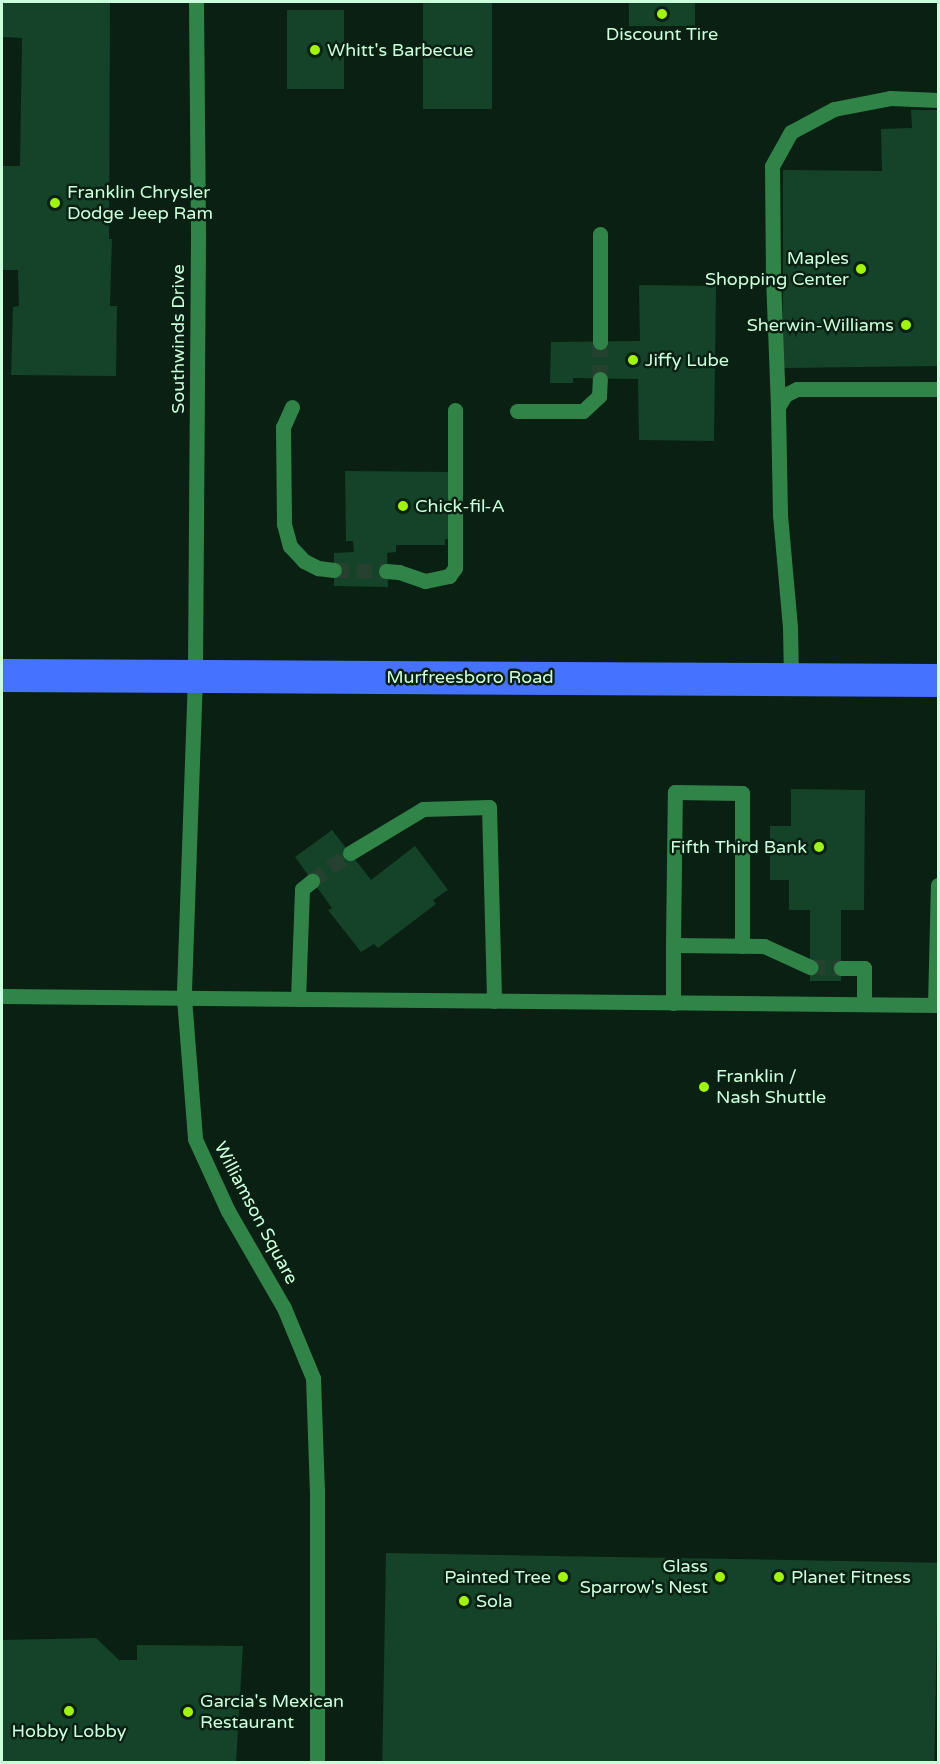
<!DOCTYPE html>
<html>
<head>
<meta charset="utf-8">
<style>
	body { margin:0 }
	#map { position:relative; width:940px; height:1764px; overflow:hidden; background:#0a2013; font-family:"Varela Round",sans-serif }
	div>[style] { position:absolute }
	[style*='--x'] { left:calc(var(--x)*1px); top:calc(var(--y)*1px); width:calc(var(--w)*1px); rotate:calc(var(--a)*1deg) }
	.building>* { inset:0; background:#154329; transform-origin:0 0 }
	.minor-tunnel>* { height:15px; margin-top:-7.5px; transform-origin:0; background:repeating-linear-gradient(90deg,#274131 0 15px,transparent 0 23px) }
	.minor>* { height:15px; margin:-7.5px; padding:0 7.5px; transform-origin:7.5px; border-radius:7.5px; background:#318448 }
	.highway>* { height:33px; margin:-16.5px; padding:0 16.5px; transform-origin:16.5px; border-radius:16.5px; background:#4572ff }
	.dots>* { width:16px; height:16px; translate:-50% -50%; box-sizing:border-box; border:3px solid #0a2013; border-radius:50% }
	span { translate:-50% -50%; white-space:nowrap; text-align:center; line-height:1.15; -webkit-text-stroke:5px #0a2013; paint-order:stroke }
	.poi-label { font-size:18px; color:#caffdc }
	.left { translate:0 -50%; text-align:left }
	.right { translate:-100% -50%; text-align:right }
	.street-label { font-size:18px; color:#caffdc }
	.frame { position:absolute; inset:0; border:3px solid #caffdc; pointer-events:none }
</style>
</head>
<body>
<div id="map">
	<div class="building">
		<i style="clip-path:polygon(2px 2px,110px 2px,109px 239px,112px 239px,110px 306px,117px 306px,116px 376px,11px 375px,13px 307px,19px 306px,18px 270px,2px 270px,2px 166px,20px 166px,22px 38px,2px 37px)"></i>
		<i style="left:423px;top:2px;width:69px;height:107px"></i>
		<i style="left:629px;top:2px;width:66px;height:24px"></i>
		<i style="left:287px;top:10px;width:57px;height:79px"></i>
		<i style="clip-path:polygon(911px 110px,938px 110px,938px 366px,783px 368px,783px 170px,882px 171px,881px 129px,912px 128px)"></i>
		<i style="clip-path:polygon(639px 285px,716px 286px,714px 441px,639px 440px,638px 379px,573px 378px,573px 383px,550px 383px,551px 342px,640px 341px)"></i>
		<i style="clip-path:polygon(345px 471px,450px 472px,455px 539px,445px 539px,445px 545px,396px 545px,396px 552px,387px 553px,388px 587px,334px 586px,334px 553px,354px 552px,353px 541px,346px 541px)"></i>
		<i style="clip-path:polygon(791px 789px,865px 790px,864px 910px,841px 910px,841px 981px,810px 981px,810px 910px,789px 910px,789px 880px,770px 880px,770px 826px,791px 826px)"></i>
		<i style="clip-path:polygon(332px 830px,371px 880px,415px 846px,448px 890px,433px 900px,436px 904px,378px 948px,374px 944px,361px 952px,328px 910px,332px 908px,295px 857px)"></i>
		<i style="left:386px;top:1553px;width:552px;height:209px;rotate:1deg"></i>
		<i style="clip-path:polygon(96px 1638px,119px 1660px,137px 1660px,137px 1645px,243px 1646px,236px 1762px,2px 1762px,2px 1640px)"></i>
	</div>
	<div class="minor-tunnel">
		<i style="--x:600;--y:379;--w:37;--a:-90"></i>
		<i style="--x:334;--y:570;--w:52;--a:1.1"></i>
		<i style="--x:312;--y:881;--w:47;--a:-36.4"></i>
		<i style="--x:810;--y:967;--w:31;--a:2"></i>
	</div>
	<div class="minor">
		<i style="--x:196;--y:2;--w:237;--a:89.5"></i>
		<i style="--x:198;--y:239;--w:437;--a:90.4"></i>
		<i style="--x:195;--y:676;--w:322;--a:92"></i>
		<i style="--x:184;--y:998;--w:141;--a:85.5"></i>
		<i style="--x:195;--y:1139;--w:79;--a:65.4"></i>
		<i style="--x:228;--y:1211;--w:112;--a:60"></i>
		<i style="--x:284;--y:1308;--w:76;--a:67.5"></i>
		<i style="--x:313;--y:1378;--w:112;--a:88"></i>
		<i style="--x:317;--y:1490;--w:272;--a:90"></i>
		<i style="--x:600;--y:234;--w:108;--a:90"></i>
		<i style="--x:292;--y:407;--w:22;--a:114"></i>
		<i style="--x:283;--y:427;--w:97;--a:89.4"></i>
		<i style="--x:284;--y:524;--w:23;--a:75"></i>
		<i style="--x:290;--y:546;--w:21;--a:47"></i>
		<i style="--x:304;--y:561;--w:16;--a:27"></i>
		<i style="--x:318;--y:568;--w:16;--a:7"></i>
		<i style="--x:778;--y:407;--w:129;--a:-92.2"></i>
		<i style="--x:773;--y:278;--w:112;--a:-90.5"></i>
		<i style="--x:772;--y:166;--w:39;--a:-61"></i>
		<i style="--x:791;--y:132;--w:49;--a:-28.1"></i>
		<i style="--x:834;--y:109;--w:57;--a:-11.1"></i>
		<i style="--x:890;--y:98;--w:48;--a:2.4"></i>
		<i style="--x:517;--y:411;--w:66;--a:0"></i>
		<i style="--x:583;--y:411;--w:22;--a:-43"></i>
		<i style="--x:599;--y:396;--w:17;--a:-87"></i>
		<i style="--x:386;--y:571;--w:13;--a:4"></i>
		<i style="--x:399;--y:572;--w:28;--a:19"></i>
		<i style="--x:425;--y:581;--w:25;--a:-12"></i>
		<i style="--x:449;--y:576;--w:10;--a:-53"></i>
		<i style="--x:455;--y:568;--w:158;--a:-90"></i>
		<i style="--x:791;--y:679;--w:52;--a:-91.1"></i>
		<i style="--x:790;--y:627;--w:113;--a:-95.1"></i>
		<i style="--x:780;--y:514;--w:107;--a:-91.1"></i>
		<i style="--x:778;--y:407;--w:14;--a:-60"></i>
		<i style="--x:785;--y:395;--w:13;--a:-27"></i>
		<i style="--x:797;--y:389;--w:141;--a:0"></i>
		<i style="--x:350;--y:853;--w:85;--a:-31.1"></i>
		<i style="--x:423;--y:809;--w:66;--a:-1.7"></i>
		<i style="--x:489;--y:807;--w:194;--a:88.5"></i>
		<i style="--x:673;--y:945;--w:153;--a:-89.3"></i>
		<i style="--x:675;--y:792;--w:67;--a:0.9"></i>
		<i style="--x:742;--y:793;--w:153;--a:90"></i>
		<i style="--x:841;--y:968;--w:23;--a:0"></i>
		<i style="--x:864;--y:968;--w:36;--a:90"></i>
		<i style="--x:2;--y:996;--w:936;--a:0.55"></i>
		<i style="--x:298;--y:999;--w:110;--a:-87.9"></i>
		<i style="--x:302;--y:889;--w:13;--a:-39"></i>
		<i style="--x:673;--y:1003;--w:58;--a:-90"></i>
		<i style="--x:673;--y:945;--w:91;--a:0.6"></i>
		<i style="--x:764;--y:946;--w:51;--a:24.5"></i>
		<i style="--x:935;--y:1005;--w:120;--a:-88.6"></i>
	</div>
	<div class="highway">
		<i style="--x:2;--y:675;--w:936;--a:0.31"></i>
	</div>
	<div class="dots">
		<i style="left:662px;top:14px;background:#a2f500"></i>
		<i style="left:315px;top:50px;background:#a2f500"></i>
		<i style="left:55px;top:203px;background:#a2f500"></i>
		<i style="left:861px;top:269px;background:#a2f500"></i>
		<i style="left:906px;top:325px;background:#a2f500"></i>
		<i style="left:633px;top:360px;background:#a2f500"></i>
		<i style="left:403px;top:506px;background:#a2f500"></i>
		<i style="left:819px;top:847px;background:#a2f500"></i>
		<i style="left:704px;top:1087px;background:#a2f500"></i>
		<i style="left:563px;top:1577px;background:#a2f500"></i>
		<i style="left:720px;top:1577px;background:#a2f500"></i>
		<i style="left:779px;top:1577px;background:#a2f500"></i>
		<i style="left:464px;top:1601px;background:#a2f500"></i>
		<i style="left:69px;top:1711px;background:#a2f500"></i>
		<i style="left:188px;top:1712px;background:#a2f500"></i>
	</div>
	<div class="poi-label">
		<span style="left:662px;top:34px">Discount Tire</span>
		<span class="left" style="left:327px;top:50px">Whitt's Barbecue</span>
		<span class="left" style="left:67px;top:203px">Franklin Chrysler<br>Dodge Jeep Ram</span>
		<span class="right" style="left:849px;top:269px">Maples<br>Shopping Center</span>
		<span class="right" style="left:894px;top:325px">Sherwin-Williams</span>
		<span class="left" style="left:645px;top:360px">Jiffy Lube</span>
		<span class="left" style="left:415px;top:506px">Chick-fil-A</span>
		<span class="right" style="left:807px;top:847px">Fifth Third Bank</span>
		<span class="left" style="left:716px;top:1087px">Franklin /<br>Nash Shuttle</span>
		<span class="right" style="left:708px;top:1577px">Glass<br>Sparrow's Nest</span>
		<span class="right" style="left:551px;top:1577px">Painted Tree</span>
		<span class="left" style="left:791px;top:1577px">Planet Fitness</span>
		<span class="left" style="left:476px;top:1601px">Sola</span>
		<span class="left" style="left:200px;top:1712px">Garcia's Mexican<br>Restaurant</span>
		<span style="left:69px;top:1731px">Hobby Lobby</span>
	</div>
	<div class="street-label">
		<span style="left:178px;top:339px;rotate:-90deg">Southwinds Drive</span>
		<span style="left:470px;top:677px">Murfreesboro Road</span>
		<span style="left:256px;top:1213px;rotate:62deg">Williamson Square</span>
	</div>
	<div class="frame"></div>
</div>
</body>
</html>
